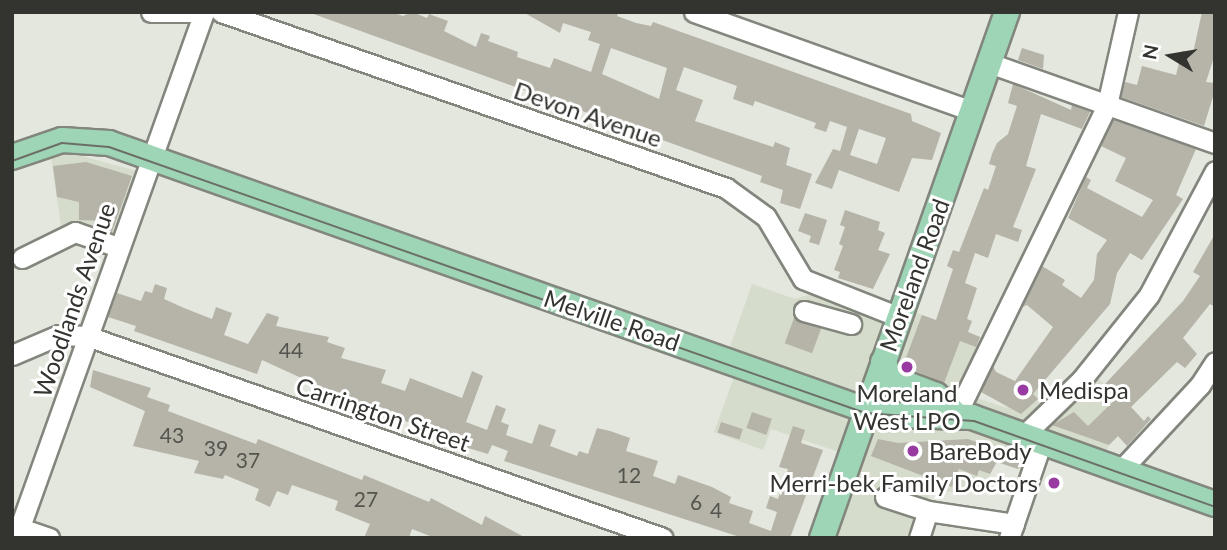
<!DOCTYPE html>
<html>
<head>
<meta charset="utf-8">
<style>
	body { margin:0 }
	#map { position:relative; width:1227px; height:550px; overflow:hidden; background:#e3e7dd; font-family:Lato,sans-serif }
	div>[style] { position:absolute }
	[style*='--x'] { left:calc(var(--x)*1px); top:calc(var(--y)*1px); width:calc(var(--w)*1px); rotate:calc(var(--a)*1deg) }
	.built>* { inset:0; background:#d5dccb }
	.building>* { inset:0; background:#b6b3a9; transform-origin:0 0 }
	.path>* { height:2.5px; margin-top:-1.25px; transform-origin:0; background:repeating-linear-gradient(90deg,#9d9f98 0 5px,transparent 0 8.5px) }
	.roads { filter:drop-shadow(2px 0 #82867d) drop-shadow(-2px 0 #82867d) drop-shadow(0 2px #82867d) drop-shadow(0 -2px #82867d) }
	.minor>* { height:19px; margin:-9.5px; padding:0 9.5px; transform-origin:9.5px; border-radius:9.5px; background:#fff }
	.major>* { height:24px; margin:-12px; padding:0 12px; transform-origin:12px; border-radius:12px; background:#9ed5b6 }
	.tram>* { height:2px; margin:-1px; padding:0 1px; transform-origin:1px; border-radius:1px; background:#6c6e68 }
	.dots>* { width:19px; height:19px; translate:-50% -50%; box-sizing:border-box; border:4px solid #fff; border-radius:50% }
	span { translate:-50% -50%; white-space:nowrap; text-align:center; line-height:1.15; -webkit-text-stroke:6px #fff; paint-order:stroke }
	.number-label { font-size:21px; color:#54544e }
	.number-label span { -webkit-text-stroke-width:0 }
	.street-label { font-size:24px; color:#333430 }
	.poi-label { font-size:24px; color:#333430 }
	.left { translate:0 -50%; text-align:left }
	.right { translate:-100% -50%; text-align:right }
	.frame { position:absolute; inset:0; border:14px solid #333430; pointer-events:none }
	.north { position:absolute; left:1136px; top:21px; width:70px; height:70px; -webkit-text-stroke:5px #fff; paint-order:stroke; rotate:281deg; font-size:19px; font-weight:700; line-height:28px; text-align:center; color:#333430 }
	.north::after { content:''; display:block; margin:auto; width:24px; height:32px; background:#333430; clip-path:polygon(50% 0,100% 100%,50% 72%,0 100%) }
</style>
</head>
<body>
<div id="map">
	<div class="built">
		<i style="clip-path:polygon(74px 154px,148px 174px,121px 251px,63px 240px,51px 157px)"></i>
		<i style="clip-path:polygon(752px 284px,795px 299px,827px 289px,898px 306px,985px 339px,961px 393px,1007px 408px,1025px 376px,1057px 407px,1091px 372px,1139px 415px,1109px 445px,1099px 470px,1036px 448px,1028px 473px,996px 461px,986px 485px,949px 492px,932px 487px,915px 538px,826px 538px,854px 457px,771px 429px,763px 450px,714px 432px,736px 372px,723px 367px)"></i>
	</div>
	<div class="building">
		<i style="clip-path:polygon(evenodd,308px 12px,391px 12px,403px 16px,412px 12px,427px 18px,429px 14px,448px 21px,444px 31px,476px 47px,481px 33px,490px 36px,488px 41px,518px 52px,517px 57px,550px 68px,554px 58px,591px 72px,600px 44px,588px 40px,591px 32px,563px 23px,560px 33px,523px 12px,619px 12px,617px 16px,636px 23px,651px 26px,653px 22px,911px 114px,912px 121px,941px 133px,932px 160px,912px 158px,899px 192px,839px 170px,832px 189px,815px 183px,833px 149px,840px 151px,847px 127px,830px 121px,826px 132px,814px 128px,816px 123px,755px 101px,753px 106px,733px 99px,737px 86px,684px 67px,676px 90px,703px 100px,695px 121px,773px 147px,775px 142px,790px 148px,786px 165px,812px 174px,800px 209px,780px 203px,783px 190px,760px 182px,762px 176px,308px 12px,611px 48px,667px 68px,659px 99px,602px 74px,611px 48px,308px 12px,859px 129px,886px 138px,877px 164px,850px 155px,859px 129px)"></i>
		<i style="clip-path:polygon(1202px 12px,1215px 12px,1215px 54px,1206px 82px,1215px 83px,1215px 90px,1204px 126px,1121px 97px,1125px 82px,1137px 85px,1142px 66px,1176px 75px,1182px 51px,1193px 53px)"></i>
		<i style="clip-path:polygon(1022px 48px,1044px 55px,1043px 69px,1018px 60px)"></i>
		<i style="clip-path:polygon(1013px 84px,1071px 110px,1072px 105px,1090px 112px,1082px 129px,1041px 114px,1026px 166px,1036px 169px,1013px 227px,1022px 230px,1018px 242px,996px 234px,988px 258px,975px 253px,965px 283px,977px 288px,967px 319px,972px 321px,968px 332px,980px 337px,976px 347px,960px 341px,944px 383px,903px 366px,922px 315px,936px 320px,953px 269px,947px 266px,953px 250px,959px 252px,984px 188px,988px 190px,996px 166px,989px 164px,992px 154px,997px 143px,1008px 134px,1017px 106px,1008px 103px)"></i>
		<i style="clip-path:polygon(1113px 120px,1196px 149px,1176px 195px,1183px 199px,1142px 260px,1130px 253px,1117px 273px,1110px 304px,1033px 394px,1038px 399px,1021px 414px,981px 392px,993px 366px,996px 372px,1015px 381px,1053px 327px,1027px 305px,1022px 307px,1042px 266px,1065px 280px,1062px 285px,1081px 298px,1094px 280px,1097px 254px,1107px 240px,1068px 218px,1086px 177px,1091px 180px,1087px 188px,1142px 217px,1153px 200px,1115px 181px,1126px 158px,1101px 146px)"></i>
		<i style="clip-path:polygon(86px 162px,132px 176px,112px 232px,100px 228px,103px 221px,79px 220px,79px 202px,57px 197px,53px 166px)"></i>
		<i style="clip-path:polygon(845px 210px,880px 222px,878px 230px,885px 233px,878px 250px,890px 254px,873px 289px,838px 278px,840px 272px,834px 270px,843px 246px,839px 244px,845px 227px,840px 225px)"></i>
		<i style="clip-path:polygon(805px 213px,827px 220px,819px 245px,809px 242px,811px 236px,798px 231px)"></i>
		<i style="clip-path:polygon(1215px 234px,1215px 307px,1210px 304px,1183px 338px,1197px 354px,1185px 368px,1177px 362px,1131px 407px,1144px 421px,1148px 416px,1151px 419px,1127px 446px,1118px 436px,1109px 445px,1052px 425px,1074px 412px,1088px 426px,1118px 397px,1105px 384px,1183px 301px,1200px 276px,1193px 272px)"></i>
		<i style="clip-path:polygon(155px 284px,167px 288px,164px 299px,184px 308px,212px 319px,216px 307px,232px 313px,224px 335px,248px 344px,267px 313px,279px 317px,276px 326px,329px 337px,327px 342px,345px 348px,341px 358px,386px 370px,381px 383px,405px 391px,410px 378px,462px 398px,472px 371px,483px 376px,466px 422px,487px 430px,496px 405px,506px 409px,501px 422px,509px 425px,506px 435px,532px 444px,539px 424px,556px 430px,550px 446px,577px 456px,579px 451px,588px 454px,597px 428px,610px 431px,630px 438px,626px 451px,658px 461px,653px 476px,675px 484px,678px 475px,712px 487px,731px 497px,729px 503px,753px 511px,749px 523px,771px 531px,777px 512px,766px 508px,770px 496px,778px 499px,788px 469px,779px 467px,793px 426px,805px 430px,801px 443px,823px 450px,790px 538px,743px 538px,504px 461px,508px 451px,492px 445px,488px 454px,458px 445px,401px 419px,319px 391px,321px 387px,262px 360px,257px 374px,134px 331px,136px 326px,108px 317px,117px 293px,141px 301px,145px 291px,152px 293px)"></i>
		<i style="left:794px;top:318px;width:29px;height:27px;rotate:20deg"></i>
		<i style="clip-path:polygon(93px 370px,151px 388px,147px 397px,170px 405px,168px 411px,256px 444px,258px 439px,362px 480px,364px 475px,429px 502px,431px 498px,482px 525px,485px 516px,526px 538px,435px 538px,412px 529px,409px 538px,364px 538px,370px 524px,335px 510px,338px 501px,292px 485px,288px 495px,277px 491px,270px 507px,255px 500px,259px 489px,225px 475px,223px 479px,194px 473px,199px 461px,133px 446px,145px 411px,90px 387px)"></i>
		<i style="left:752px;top:412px;width:21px;height:17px;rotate:19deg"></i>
		<i style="left:721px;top:422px;width:23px;height:11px;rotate:18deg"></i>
		<i style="clip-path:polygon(878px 439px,898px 443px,968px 439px,1021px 458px,1018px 469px,997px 462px,990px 474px,979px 470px,977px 476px,959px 469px,952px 487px,871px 456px)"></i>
	</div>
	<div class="path">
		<i style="--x:857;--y:488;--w:15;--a:20"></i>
	</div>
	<div class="roads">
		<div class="minor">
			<i style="--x:151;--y:12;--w:52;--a:0"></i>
			<i style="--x:221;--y:12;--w:535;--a:19.21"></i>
			<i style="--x:726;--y:188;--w:49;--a:35.9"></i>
			<i style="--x:766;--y:217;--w:72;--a:59.2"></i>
			<i style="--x:803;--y:279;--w:103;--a:21.6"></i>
			<i style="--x:694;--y:12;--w:295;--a:19.6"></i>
			<i style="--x:989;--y:63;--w:240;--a:19.5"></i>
			<i style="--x:22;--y:258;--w:59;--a:-26.1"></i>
			<i style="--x:75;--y:232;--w:46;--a:19.2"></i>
			<i style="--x:804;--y:311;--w:49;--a:15.5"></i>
			<i style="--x:12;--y:355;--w:51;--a:-23.1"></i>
			<i style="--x:59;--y:335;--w:28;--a:2"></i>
			<i style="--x:87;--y:336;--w:610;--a:19.33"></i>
			<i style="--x:956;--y:415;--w:345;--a:-64"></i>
			<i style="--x:1107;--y:105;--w:95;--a:-77.3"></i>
			<i style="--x:1024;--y:435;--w:81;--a:-44"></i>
			<i style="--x:1082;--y:379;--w:107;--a:-51.4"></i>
			<i style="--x:1149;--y:295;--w:140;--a:-62"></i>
			<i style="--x:1121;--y:470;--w:116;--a:-47.1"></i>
			<i style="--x:1200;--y:385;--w:27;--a:-57"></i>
			<i style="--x:885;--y:497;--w:45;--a:18"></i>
			<i style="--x:928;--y:511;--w:87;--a:8.6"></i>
			<i style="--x:20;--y:528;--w:31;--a:19"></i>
			<i style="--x:16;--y:538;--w:559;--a:-70.33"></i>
			<i style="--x:919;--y:538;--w:28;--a:-72"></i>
			<i style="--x:1009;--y:538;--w:102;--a:-71.2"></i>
		</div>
		<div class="major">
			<i style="--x:12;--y:157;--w:53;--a:-18.8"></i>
			<i style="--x:62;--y:140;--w:47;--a:3.7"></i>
			<i style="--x:109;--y:143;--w:803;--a:19.43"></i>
			<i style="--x:866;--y:410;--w:28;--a:10"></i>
			<i style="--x:894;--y:415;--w:78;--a:1.5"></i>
			<i style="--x:972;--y:417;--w:258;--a:19.7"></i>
			<i style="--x:883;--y:362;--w:18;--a:63"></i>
			<i style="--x:891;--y:378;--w:48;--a:20.7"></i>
			<i style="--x:936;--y:395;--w:28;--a:45"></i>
			<i style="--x:822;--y:538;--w:558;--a:-70.62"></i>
		</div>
	</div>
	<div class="tram">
		<i style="--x:12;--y:161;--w:53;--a:-19.8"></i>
		<i style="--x:62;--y:143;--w:47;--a:4.9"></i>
		<i style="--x:109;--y:147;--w:801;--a:19.38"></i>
		<i style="--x:865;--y:413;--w:109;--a:4.2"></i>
		<i style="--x:974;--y:421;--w:256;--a:19.6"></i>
	</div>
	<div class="dots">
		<i style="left:907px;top:367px;background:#983aa2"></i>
		<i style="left:1023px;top:390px;background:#983aa2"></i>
		<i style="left:913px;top:451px;background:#983aa2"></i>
		<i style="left:1054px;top:483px;background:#983aa2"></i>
	</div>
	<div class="number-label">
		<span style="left:291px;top:350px">44</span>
		<span style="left:172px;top:435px">43</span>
		<span style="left:216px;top:448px">39</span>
		<span style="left:248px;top:460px">37</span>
		<span style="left:629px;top:475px">12</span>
		<span style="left:366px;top:499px">27</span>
		<span style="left:696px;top:502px">6</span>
		<span style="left:716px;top:510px">4</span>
	</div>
	<div class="street-label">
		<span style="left:588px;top:114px;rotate:19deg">Devon Avenue</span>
		<span style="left:914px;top:275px;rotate:-70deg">Moreland Road</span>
		<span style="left:74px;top:300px;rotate:-71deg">Woodlands Avenue</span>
		<span style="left:612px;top:320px;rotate:19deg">Melville Road</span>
		<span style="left:383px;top:414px;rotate:19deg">Carrington Street</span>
	</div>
	<div class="poi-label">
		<span class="left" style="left:1039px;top:390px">Medispa</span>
		<span style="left:907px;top:407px">Moreland<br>West LPO</span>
		<span class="left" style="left:929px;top:451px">BareBody</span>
		<span class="right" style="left:1038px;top:483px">Merri-bek Family Doctors</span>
	</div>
	<div class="frame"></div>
	<div class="north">N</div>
</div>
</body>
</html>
